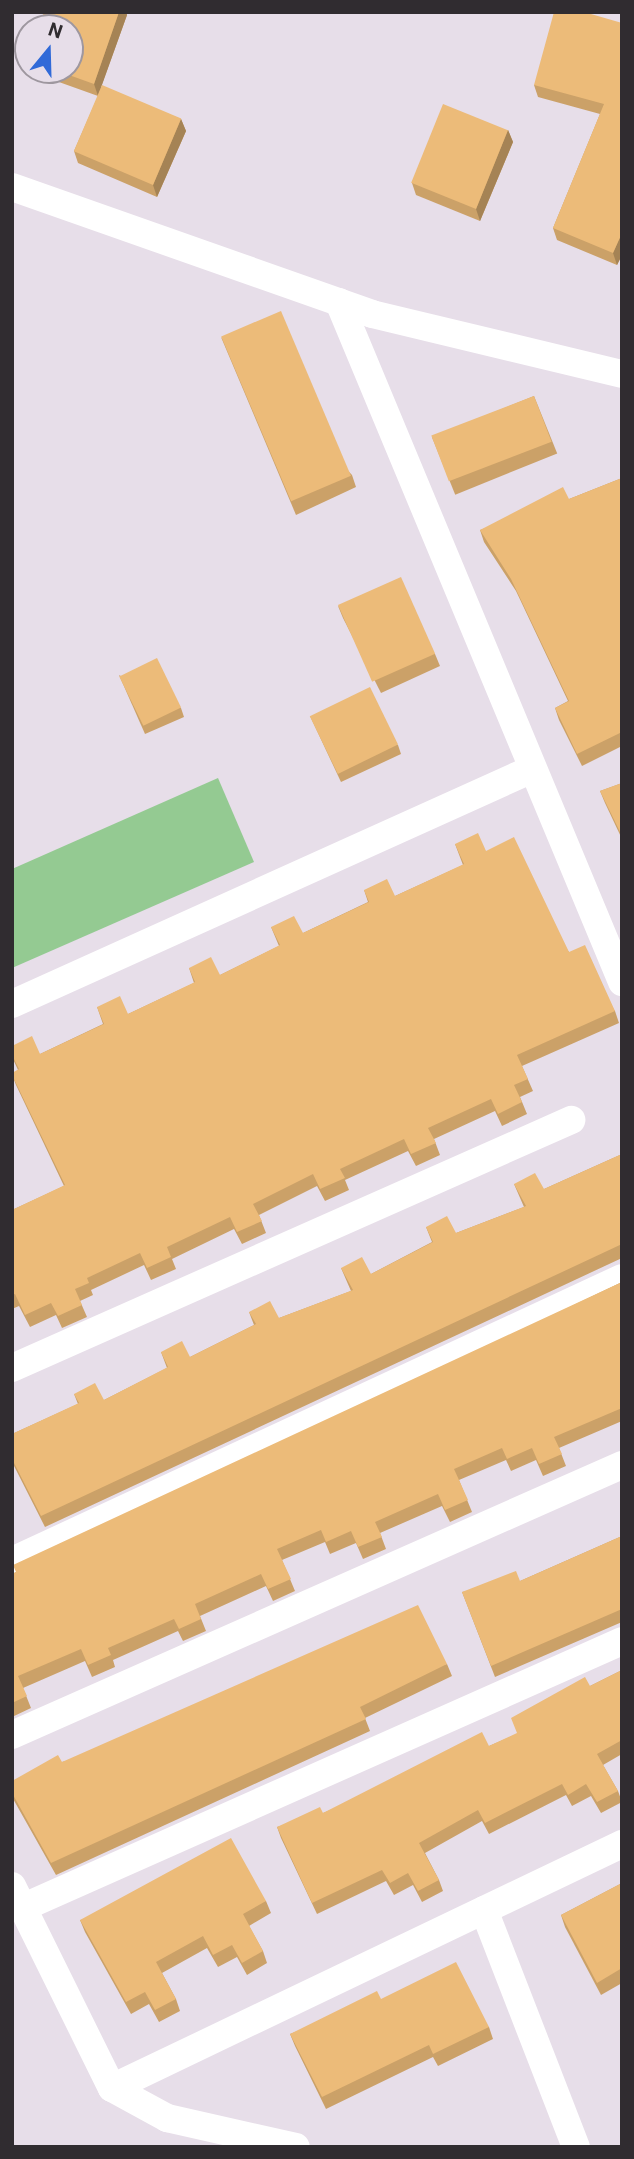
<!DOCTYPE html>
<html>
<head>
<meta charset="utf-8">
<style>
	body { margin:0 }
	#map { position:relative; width:634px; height:2159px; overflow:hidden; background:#e7dee9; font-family:Roboto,sans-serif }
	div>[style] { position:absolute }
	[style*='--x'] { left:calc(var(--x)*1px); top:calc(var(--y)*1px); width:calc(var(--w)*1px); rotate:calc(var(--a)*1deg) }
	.green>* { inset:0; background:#94ca92 }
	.street>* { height:28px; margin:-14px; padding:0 14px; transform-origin:14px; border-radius:14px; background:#fff }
	.wall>* { inset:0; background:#cba168; transform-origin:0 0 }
	.shaded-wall>* { inset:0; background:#a58355 }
	.building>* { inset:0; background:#ecbb79; transform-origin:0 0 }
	span { translate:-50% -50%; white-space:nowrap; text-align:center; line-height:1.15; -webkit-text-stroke:6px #e7dee9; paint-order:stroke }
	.frame { position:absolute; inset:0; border:14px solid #302c30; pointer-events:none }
	.north { position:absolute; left:14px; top:14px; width:70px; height:70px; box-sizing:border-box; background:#e7dee9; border:2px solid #9e979f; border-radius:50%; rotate:19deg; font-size:19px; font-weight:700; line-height:28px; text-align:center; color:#302c30 }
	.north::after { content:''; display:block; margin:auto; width:24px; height:32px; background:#316ad8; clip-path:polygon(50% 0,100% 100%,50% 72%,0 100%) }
</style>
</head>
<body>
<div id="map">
	<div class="green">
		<i style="clip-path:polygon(218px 778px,254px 862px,12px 968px,12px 869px)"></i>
	</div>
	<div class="street">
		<i style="--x:12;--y:187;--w:382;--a:19.4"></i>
		<i style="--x:372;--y:314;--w:257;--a:13.5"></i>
		<i style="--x:339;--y:302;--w:737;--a:67.4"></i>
		<i style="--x:12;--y:1004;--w:568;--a:-24.31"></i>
		<i style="--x:12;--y:1368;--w:612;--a:-23.92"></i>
		<i style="--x:12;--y:1561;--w:672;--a:-24.89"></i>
		<i style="--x:12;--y:1735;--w:667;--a:-23.88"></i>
		<i style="--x:12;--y:1886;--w:225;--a:63.7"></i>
		<i style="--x:112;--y:2088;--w:63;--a:28.6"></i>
		<i style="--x:167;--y:2118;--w:132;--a:12.7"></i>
		<i style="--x:24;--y:1907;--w:654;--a:-23.98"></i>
		<i style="--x:484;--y:1910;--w:254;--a:68.8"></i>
		<i style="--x:112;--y:2088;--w:565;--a:-25.57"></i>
	</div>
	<div class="wall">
		<i style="clip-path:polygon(44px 12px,126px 12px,127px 15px,101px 87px,181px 119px,186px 131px,157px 197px,78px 163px,74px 151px,98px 96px,31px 72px,30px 70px,70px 70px)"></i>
		<i style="clip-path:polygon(622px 23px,622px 255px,617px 265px,557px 240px,553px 228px,600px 114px,538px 97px,534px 85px)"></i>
		<i style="clip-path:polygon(508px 130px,513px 142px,480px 221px,416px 195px,412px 183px)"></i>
		<i style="clip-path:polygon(221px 337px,352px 475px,356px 487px,296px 515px)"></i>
		<i style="left:534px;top:396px;width:62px;height:110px;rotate:68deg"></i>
		<i style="clip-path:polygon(622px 478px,622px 746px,582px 766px,559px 720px,555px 708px,568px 701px,516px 591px,484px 542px,480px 530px,569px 499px)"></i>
		<i style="clip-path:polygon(338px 606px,435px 654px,440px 666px,381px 693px,343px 618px)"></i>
		<i style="clip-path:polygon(119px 675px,181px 708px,184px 717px,145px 734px)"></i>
		<i style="clip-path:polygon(310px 716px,398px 745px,401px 754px,341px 782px)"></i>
		<i style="clip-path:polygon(622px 783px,622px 839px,605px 803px,600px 791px)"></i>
		<i style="clip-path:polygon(455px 844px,486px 851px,569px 952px,615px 1011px,619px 1023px,522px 1066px,533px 1091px,520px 1097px,527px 1114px,502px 1126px,495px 1111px,434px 1139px,440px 1155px,416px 1166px,408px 1151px,345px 1180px,349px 1190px,325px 1201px,317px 1186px,259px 1215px,266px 1233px,242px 1244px,234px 1229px,172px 1259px,176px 1269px,151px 1280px,144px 1265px,91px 1290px,93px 1295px,80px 1301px,87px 1317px,62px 1328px,56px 1315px,30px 1327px,19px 1306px,12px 1309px,12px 1210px,64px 1186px,16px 1085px,12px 1075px,18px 1070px,12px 1057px,12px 1046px,40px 1054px,103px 1024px,97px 1007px,128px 1014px,194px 983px,189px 968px,220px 975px,279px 946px,271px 927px,303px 933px,368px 902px,364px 890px,395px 896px,463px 865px)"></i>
		<i style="clip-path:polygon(622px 1154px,622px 1258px,45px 1527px,12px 1462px,12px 1434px,78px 1404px,74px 1394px,104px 1400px,167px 1368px,161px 1352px,190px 1357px,254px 1325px,249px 1312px,279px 1318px,351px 1291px,341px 1268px,371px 1274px,432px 1242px,426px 1227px,456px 1233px,524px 1207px,514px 1184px,544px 1189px)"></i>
		<i style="clip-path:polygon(622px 1282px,622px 1421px,559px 1448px,566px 1466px,543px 1476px,536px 1460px,511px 1471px,506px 1460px,459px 1480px,472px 1512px,450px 1522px,442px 1506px,380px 1533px,386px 1549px,363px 1559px,356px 1543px,330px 1554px,325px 1542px,282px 1560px,295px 1591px,273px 1601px,266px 1586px,200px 1616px,206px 1631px,183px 1641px,178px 1631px,113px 1660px,115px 1667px,92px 1677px,85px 1661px,23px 1688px,31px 1708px,12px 1717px,12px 1574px)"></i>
		<i style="clip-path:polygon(622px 1536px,622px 1622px,495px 1677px,462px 1592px,520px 1581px)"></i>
		<i style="clip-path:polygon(447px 1664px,452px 1676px,365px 1718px,370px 1731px,56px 1875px,12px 1797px,12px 1781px,62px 1762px)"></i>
		<i style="clip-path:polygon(622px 1670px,622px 1754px,603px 1765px,618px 1791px,622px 1802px,601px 1813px,591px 1796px,572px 1806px,566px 1795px,489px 1834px,482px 1821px,425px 1853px,439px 1880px,443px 1891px,422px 1902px,413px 1885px,394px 1895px,386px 1881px,317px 1914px,281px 1838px,277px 1827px,323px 1813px,489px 1746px,517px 1734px,590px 1686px)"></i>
		<i style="clip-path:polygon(622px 1883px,622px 1983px,601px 1995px,565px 1927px,561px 1915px)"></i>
		<i style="clip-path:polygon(266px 1901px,271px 1913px,249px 1926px,263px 1951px,267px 1963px,247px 1975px,237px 1957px,218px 1967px,207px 1948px,162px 1973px,176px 1999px,180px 2011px,159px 2022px,149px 2004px,131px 2014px,85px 1932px,80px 1920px)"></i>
		<i style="clip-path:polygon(381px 1999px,489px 2027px,493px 2039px,438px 2066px,433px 2057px,326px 2109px,295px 2046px,290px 2034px)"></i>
	</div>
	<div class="shaded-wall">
		<i style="clip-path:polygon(119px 12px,126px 12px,127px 15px,98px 96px,94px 84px)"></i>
		<i style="clip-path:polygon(181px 119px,186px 131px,157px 197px,153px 185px)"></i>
		<i style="clip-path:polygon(508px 130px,513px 142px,480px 221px,476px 209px)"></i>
		<i style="clip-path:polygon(622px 233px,622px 255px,617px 265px,613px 253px)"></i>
	</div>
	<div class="building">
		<i style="clip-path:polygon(44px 12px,119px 12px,94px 84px,55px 70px,70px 70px,70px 28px,38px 28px)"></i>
		<i style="clip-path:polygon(554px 12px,584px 12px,622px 23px,622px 233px,613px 253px,553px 228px,604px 104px,534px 85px)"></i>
		<i style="left:102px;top:85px;width:86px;height:72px;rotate:23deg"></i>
		<i style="left:443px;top:104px;width:70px;height:85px;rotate:22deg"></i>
		<i style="left:281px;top:311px;width:179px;height:65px;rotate:67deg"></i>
		<i style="left:534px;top:396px;width:49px;height:110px;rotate:69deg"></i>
		<i style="clip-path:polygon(622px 478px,622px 732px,577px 754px,555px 708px,569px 701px,511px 579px,480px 530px,563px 487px,569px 499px)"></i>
		<i style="left:401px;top:577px;width:84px;height:69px;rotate:66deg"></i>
		<i style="left:157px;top:658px;width:55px;height:42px;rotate:64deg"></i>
		<i style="left:370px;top:687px;width:64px;height:67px;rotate:64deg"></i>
		<i style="clip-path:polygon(622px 783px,622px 836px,600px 791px)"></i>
		<i style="clip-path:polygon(478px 833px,486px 851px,514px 837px,569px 952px,585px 945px,615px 1011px,517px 1055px,528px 1079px,514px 1085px,522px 1102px,498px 1114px,491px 1099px,428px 1128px,436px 1143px,411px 1154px,404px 1139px,340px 1169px,345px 1178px,320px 1189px,313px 1174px,253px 1204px,262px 1221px,237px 1232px,230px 1217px,167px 1247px,171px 1257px,147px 1268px,140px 1253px,87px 1278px,89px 1283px,75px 1289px,82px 1305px,58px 1316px,51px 1303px,25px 1315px,15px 1294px,12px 1295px,12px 1210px,65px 1185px,12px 1075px,12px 1073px,19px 1069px,12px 1055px,12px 1046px,32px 1036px,40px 1054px,104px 1024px,97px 1007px,120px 996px,128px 1014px,195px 982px,189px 968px,211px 957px,220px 975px,280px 945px,271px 927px,294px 916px,303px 933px,369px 902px,364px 890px,387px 879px,395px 896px,464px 864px,455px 844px)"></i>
		<i style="clip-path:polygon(622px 1154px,622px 1244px,41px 1516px,12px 1459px,12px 1434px,79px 1403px,74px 1394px,95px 1383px,104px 1400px,168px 1367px,161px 1352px,182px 1341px,190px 1357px,256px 1324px,249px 1312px,270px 1301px,279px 1318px,353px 1290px,341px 1268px,362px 1257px,371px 1274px,433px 1242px,426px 1227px,447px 1216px,456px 1233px,526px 1206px,514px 1184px,535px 1173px,544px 1189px)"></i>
		<i style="clip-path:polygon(622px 1282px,622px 1408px,554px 1437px,562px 1454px,539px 1464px,532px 1448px,507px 1459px,502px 1448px,454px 1469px,468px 1500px,445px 1510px,438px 1494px,375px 1522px,382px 1537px,358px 1547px,351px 1531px,326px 1542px,321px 1530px,277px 1549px,291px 1579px,268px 1589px,261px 1574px,195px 1604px,201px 1619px,179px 1629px,174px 1619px,108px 1648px,111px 1655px,88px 1665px,81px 1649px,18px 1676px,27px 1696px,12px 1703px,12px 1574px,16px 1572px,13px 1565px)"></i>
		<i style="clip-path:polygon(622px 1536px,622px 1609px,491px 1666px,462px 1592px,516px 1571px,520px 1581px)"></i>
		<i style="clip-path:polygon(418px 1605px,447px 1664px,360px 1707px,366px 1719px,51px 1863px,12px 1793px,12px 1781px,58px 1755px,62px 1762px)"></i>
		<i style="clip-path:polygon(622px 1670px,622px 1740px,597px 1754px,618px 1791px,597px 1802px,586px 1784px,568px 1795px,562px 1784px,485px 1823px,478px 1810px,419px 1843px,439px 1880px,418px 1891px,408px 1873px,390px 1883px,382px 1870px,312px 1903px,277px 1827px,320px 1807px,323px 1813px,482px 1732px,489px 1746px,517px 1733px,511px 1718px,585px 1677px,590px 1686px)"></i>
		<i style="clip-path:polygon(231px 1838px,266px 1901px,243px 1914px,263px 1951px,242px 1963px,232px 1945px,213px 1955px,203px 1936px,156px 1962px,176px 1999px,155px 2010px,145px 1992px,126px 2002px,80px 1920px)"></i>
		<i style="clip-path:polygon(622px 1883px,622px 1968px,597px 1983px,561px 1915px)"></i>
		<i style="clip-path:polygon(456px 1962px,489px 2027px,433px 2054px,429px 2045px,322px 2097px,290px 2034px,377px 1991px,381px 1999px)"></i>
	</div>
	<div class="frame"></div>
	<div class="north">N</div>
</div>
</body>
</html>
